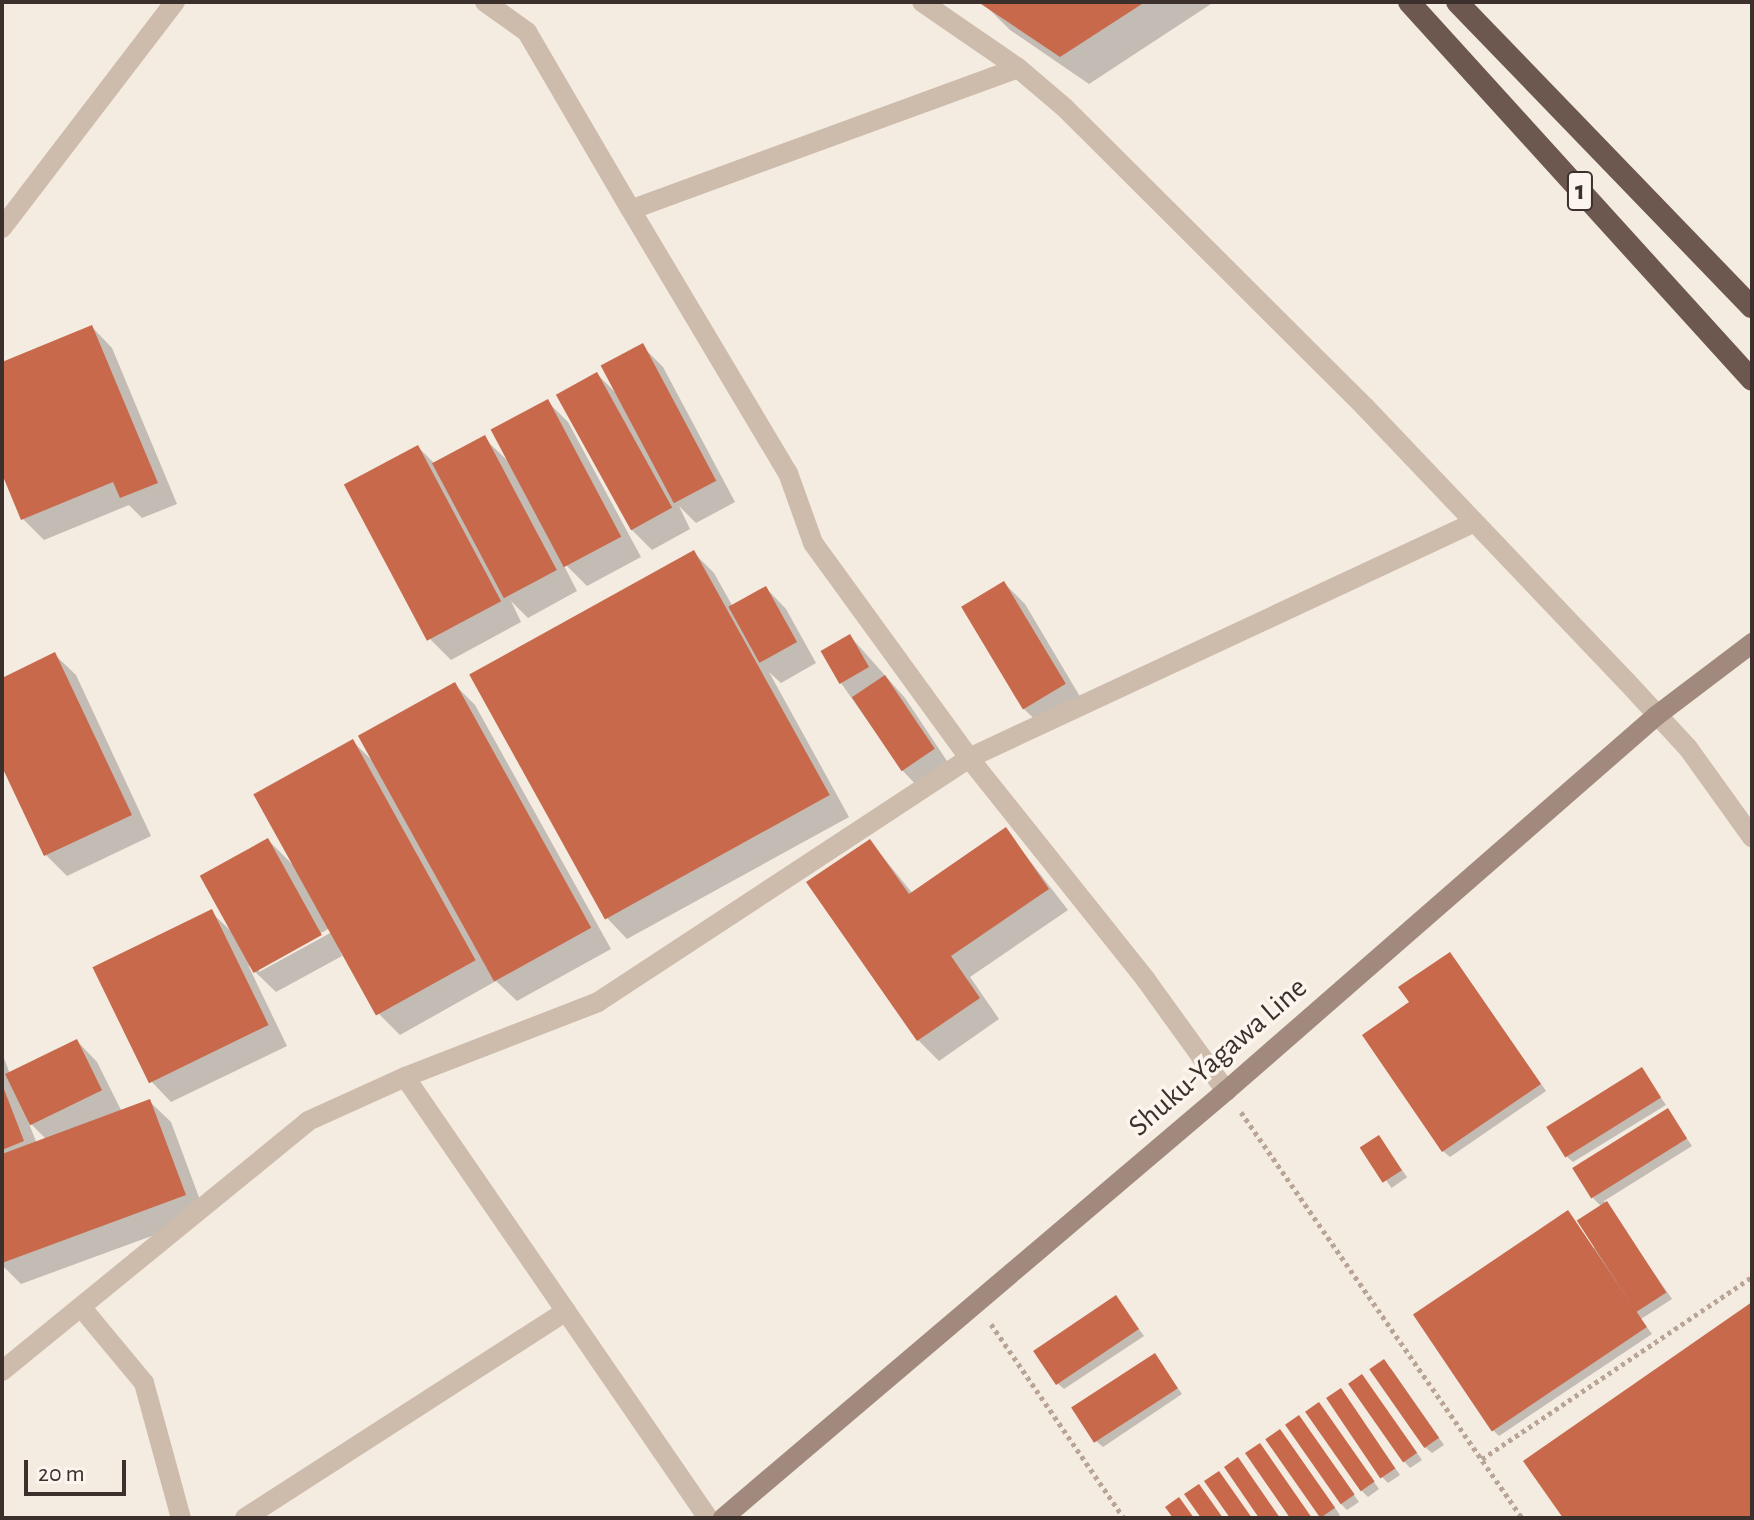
<!DOCTYPE html>
<html>
<head>
<meta charset="utf-8">
<style>
	body { margin:0 }
	#map { position:relative; width:1754px; height:1520px; overflow:hidden; background:#f4ebe1; font-family:"Alegreya Sans",sans-serif }
	div>[style] { position:absolute }
	[style*='--x'] { left:calc(var(--x)*1px); top:calc(var(--y)*1px); width:calc(var(--w)*1px); rotate:calc(var(--a)*1deg) }
	.shadow>* { inset:0; background:#0003; transform-origin:0 0 }
	.building>* { inset:0; background:#c8694b; transform-origin:0 0 }
	.path>* { height:5px; margin-top:-2.5px; transform-origin:0; background:repeating-linear-gradient(90deg,#b9a596 0 4px,transparent 0 8px) }
	.minor>* { height:20px; margin:-10px; padding:0 10px; transform-origin:10px; border-radius:10px; background:#cdbbac }
	.secondary>* { height:20px; margin:-10px; padding:0 10px; transform-origin:10px; border-radius:10px; background:#a18a7d }
	.trunk>* { height:22px; margin:-11px; padding:0 11px; transform-origin:11px; border-radius:11px; background:#6c584f }
	span { translate:-50% -50%; white-space:nowrap; text-align:center; line-height:1.15; -webkit-text-stroke:7px #fbf5ee; paint-order:stroke }
	.shield-label span { padding:2px 6px; background:#fbf5ee; border:2px solid; border-radius:6px; -webkit-text-stroke-width:0 }
	.shield-label { font-size:28px; color:#3b302b; font-weight:700 }
	.street-label { font-size:30px; color:#3b302b }
	.frame { position:absolute; inset:0; border:4px solid #3b302b; pointer-events:none }
	.scale { position:absolute; left:24px; top:1460px; width:102px; height:36px; box-sizing:border-box; border:4px solid #3b302b; border-top:0; padding-left:10px; font-size:24px; line-height:28px; white-space:nowrap; color:#3b302b; -webkit-text-stroke:6px #fbf5ee; paint-order:stroke }
</style>
</head>
<body>
<div id="map">
	<div class="shadow">
		<i style="clip-path:polygon(1214px 2px,1089px 84px,1010px 30px,983px 3px)"></i>
		<i style="clip-path:polygon(92px 327px,112px 348px,177px 504px,142px 518px,129px 505px,44px 540px,23px 519px,2px 469px,2px 364px)"></i>
		<i style="clip-path:polygon(642px 346px,663px 367px,735px 502px,696px 523px,679px 506px,690px 529px,652px 550px,631px 529px,597px 374px,617px 394px)"></i>
		<i style="clip-path:polygon(547px 401px,568px 422px,641px 557px,587px 586px,561px 560px,577px 591px,528px 618px,511px 601px,521px 622px,451px 660px,430px 639px,418px 447px,435px 464px,484px 438px,509px 462px)"></i>
		<i style="clip-path:polygon(693px 552px,714px 573px,733px 607px,766px 588px,786px 609px,816px 663px,781px 683px,769px 672px,849px 817px,627px 939px,607px 918px)"></i>
		<i style="clip-path:polygon(1004px 583px,1025px 604px,1085px 705px,1045px 729px,1024px 709px)"></i>
		<i style="clip-path:polygon(850px 636px,905px 698px,953px 770px,922px 791px,902px 770px,841px 683px)"></i>
		<i style="clip-path:polygon(55px 655px,76px 675px,151px 836px,67px 876px,46px 855px,2px 762px,2px 680px)"></i>
		<i style="clip-path:polygon(evenodd,455px 685px,475px 705px,611px 949px,517px 1001px,496px 981px,400px 1035px,379px 1014px,333px 932px,342px 956px,276px 992px,248px 965px,287px 1046px,171px 1102px,151px 1081px,95px 968px,211px 912px,232px 932px,268px 840px,295px 867px,352px 741px,374px 762px,455px 685px,330px 928px,332px 932px,259px 972px,259px 967px,330px 928px)"></i>
		<i style="clip-path:polygon(1006px 830px,1068px 910px,970px 977px,999px 1019px,939px 1061px,918px 1040px,870px 841px,913px 894px)"></i>
		<i style="clip-path:polygon(1456px 961px,1546px 1091px,1450px 1157px,1443px 1151px,1411px 1003px)"></i>
		<i style="clip-path:polygon(evenodd,77px 1041px,97px 1062px,122px 1112px,150px 1102px,171px 1122px,206px 1216px,21px 1284px,2px 1265px,2px 1053px,10px 1074px,77px 1041px,28px 1121px,47px 1140px,37px 1144px,28px 1121px)"></i>
		<i style="clip-path:polygon(1642px 1070px,1666px 1105px,1573px 1162px,1566px 1156px)"></i>
		<i style="clip-path:polygon(1668px 1111px,1692px 1146px,1604px 1201px,1672px 1299px,1641px 1319px,1652px 1334px,1499px 1436px,1493px 1430px,1596px 1245px,1602px 1207px,1593px 1198px)"></i>
		<i style="left:1379px;top:1137px;width:49px;height:19px;rotate:55deg"></i>
		<i style="clip-path:polygon(1116px 1298px,1144px 1336px,1064px 1389px,1057px 1383px)"></i>
		<i style="clip-path:polygon(1155px 1356px,1182px 1394px,1103px 1447px,1096px 1441px)"></i>
		<i style="clip-path:polygon(1390px 1367px,1444px 1445px,1432px 1453px,1425px 1447px)"></i>
		<i style="clip-path:polygon(1362px 1376px,1422px 1460px,1410px 1468px,1404px 1461px)"></i>
		<i style="clip-path:polygon(1347px 1397px,1400px 1475px,1388px 1483px,1382px 1477px)"></i>
		<i style="clip-path:polygon(1319px 1405px,1379px 1489px,1368px 1497px,1361px 1490px)"></i>
		<i style="clip-path:polygon(1299px 1418px,1359px 1502px,1347px 1510px,1341px 1504px)"></i>
		<i style="clip-path:polygon(1286px 1438px,1340px 1515px,1336px 1518px,1322px 1517px)"></i>
	</div>
	<div class="building">
		<i style="clip-path:polygon(978px 2px,1145px 2px,1060px 57px)"></i>
		<i style="clip-path:polygon(92px 325px,158px 483px,120px 498px,113px 482px,21px 520px,2px 474px,2px 362px)"></i>
		<i style="left:643px;top:343px;width:156px;height:48px;rotate:62deg"></i>
		<i style="left:597px;top:372px;width:155px;height:47px;rotate:61deg"></i>
		<i style="left:548px;top:399px;width:156px;height:65px;rotate:62deg"></i>
		<i style="left:485px;top:435px;width:153px;height:60px;rotate:62deg"></i>
		<i style="left:418px;top:445px;width:177px;height:84px;rotate:62deg"></i>
		<i style="left:694px;top:550px;width:280px;height:257px;rotate:61deg"></i>
		<i style="left:1004px;top:581px;width:120px;height:50px;rotate:59deg"></i>
		<i style="left:766px;top:586px;width:64px;height:43px;rotate:61deg"></i>
		<i style="left:850px;top:634px;width:38px;height:34px;rotate:60deg"></i>
		<i style="clip-path:polygon(55px 652px,132px 815px,44px 856px,2px 767px,2px 678px)"></i>
		<i style="left:885px;top:675px;width:89px;height:40px;rotate:56deg"></i>
		<i style="left:455px;top:682px;width:281px;height:111px;rotate:61deg"></i>
		<i style="left:353px;top:739px;width:253px;height:114px;rotate:61deg"></i>
		<i style="clip-path:polygon(1006px 827px,1049px 889px,951px 956px,980px 998px,917px 1041px,806px 882px,870px 839px,909px 894px)"></i>
		<i style="left:268px;top:838px;width:111px;height:78px;rotate:61deg"></i>
		<i style="left:212px;top:909px;width:129px;height:133px;rotate:64deg"></i>
		<i style="clip-path:polygon(1450px 952px,1541px 1084px,1442px 1152px,1362px 1035px,1409px 1002px,1398px 987px)"></i>
		<i style="left:77px;top:1039px;width:57px;height:80px;rotate:64deg"></i>
		<i style="left:1642px;top:1067px;width:36px;height:113px;rotate:58deg"></i>
		<i style="clip-path:polygon(2px 1084px,24px 1141px,2px 1150px)"></i>
		<i style="clip-path:polygon(150px 1099px,186px 1195px,2px 1263px,2px 1154px)"></i>
		<i style="left:1668px;top:1108px;width:36px;height:113px;rotate:58deg"></i>
		<i style="left:1379px;top:1135px;width:42px;height:23px;rotate:57deg"></i>
		<i style="left:1607px;top:1201px;width:109px;height:36px;rotate:57deg"></i>
		<i style="left:1568px;top:1210px;width:141px;height:187px;rotate:56deg"></i>
		<i style="left:1116px;top:1295px;width:41px;height:100px;rotate:56deg"></i>
		<i style="clip-path:polygon(1752px 1302px,1752px 1518px,1563px 1518px,1523px 1461px)"></i>
		<i style="left:1155px;top:1353px;width:42px;height:100px;rotate:57deg"></i>
		<i style="left:1384px;top:1359px;width:96px;height:18px;rotate:55deg"></i>
		<i style="left:1362px;top:1374px;width:96px;height:17px;rotate:55deg"></i>
		<i style="left:1341px;top:1388px;width:97px;height:18px;rotate:56deg"></i>
		<i style="left:1319px;top:1402px;width:97px;height:17px;rotate:55deg"></i>
		<i style="left:1299px;top:1415px;width:97px;height:17px;rotate:55deg"></i>
		<i style="left:1280px;top:1429px;width:96px;height:18px;rotate:55deg"></i>
		<i style="clip-path:polygon(1260px 1443px,1312px 1518px,1290px 1518px,1245px 1453px)"></i>
		<i style="clip-path:polygon(1238px 1457px,1280px 1518px,1259px 1518px,1224px 1467px)"></i>
		<i style="clip-path:polygon(1219px 1471px,1252px 1518px,1230px 1518px,1204px 1481px)"></i>
		<i style="clip-path:polygon(1199px 1484px,1223px 1518px,1201px 1518px,1184px 1494px)"></i>
		<i style="clip-path:polygon(1179px 1497px,1194px 1518px,1173px 1518px,1165px 1507px)"></i>
	</div>
	<div class="path">
		<i style="--x:1241;--y:1112;--w:494;--a:55.3"></i>
		<i style="--x:991;--y:1324;--w:235;--a:55.6"></i>
		<i style="--x:1482;--y:1459;--w:326;--a:-34"></i>
	</div>
	<div class="minor">
		<i style="--x:485;--y:2;--w:52;--a:35.5"></i>
		<i style="--x:527;--y:32;--w:206;--a:59.7"></i>
		<i style="--x:922;--y:2;--w:116;--a:34.5"></i>
		<i style="--x:1018;--y:68;--w:412;--a:159.9"></i>
		<i style="--x:631;--y:210;--w:306;--a:59.2"></i>
		<i style="--x:788;--y:473;--w:74;--a:70.3"></i>
		<i style="--x:813;--y:543;--w:266;--a:54"></i>
		<i style="--x:969;--y:758;--w:284;--a:51.4"></i>
		<i style="--x:1146;--y:980;--w:137;--a:54.2"></i>
		<i style="--x:1018;--y:68;--w:60;--a:40.3"></i>
		<i style="--x:1064;--y:107;--w:425;--a:44.9"></i>
		<i style="--x:1365;--y:407;--w:380;--a:46.4"></i>
		<i style="--x:1627;--y:682;--w:90;--a:47.3"></i>
		<i style="--x:1688;--y:748;--w:110;--a:54.3"></i>
		<i style="--x:2;--y:228;--w:285;--a:-52.6"></i>
		<i style="--x:81;--y:1307;--w:99;--a:50.3"></i>
		<i style="--x:144;--y:1383;--w:140;--a:74.7"></i>
		<i style="--x:2;--y:1371;--w:395;--a:-39.2"></i>
		<i style="--x:308;--y:1121;--w:107;--a:-24.4"></i>
		<i style="--x:245;--y:1518;--w:382;--a:-32.8"></i>
		<i style="--x:708;--y:1518;--w:535;--a:-124.49"></i>
		<i style="--x:405;--y:1077;--w:207;--a:-21.2"></i>
		<i style="--x:598;--y:1002;--w:444;--a:-33.3"></i>
		<i style="--x:969;--y:758;--w:556;--a:-25"></i>
	</div>
	<div class="secondary">
		<i style="--x:723;--y:1518;--w:660;--a:-40.33"></i>
		<i style="--x:1226;--y:1091;--w:571;--a:-41.09"></i>
		<i style="--x:1656;--y:716;--w:121;--a:-37.2"></i>
	</div>
	<div class="trunk">
		<i style="--x:1409;--y:2;--w:510;--a:47.78"></i>
		<i style="--x:1457;--y:2;--w:424;--a:46"></i>
	</div>
	<div class="shield-label">
		<span style="left:1580px;top:191px">1</span>
	</div>
	<div class="street-label">
		<span style="left:1218px;top:1057px;rotate:-41deg">Shuku-Yagawa Line</span>
	</div>
	<div class="frame"></div>
	<div class="scale">20 m</div>
</div>
</body>
</html>
